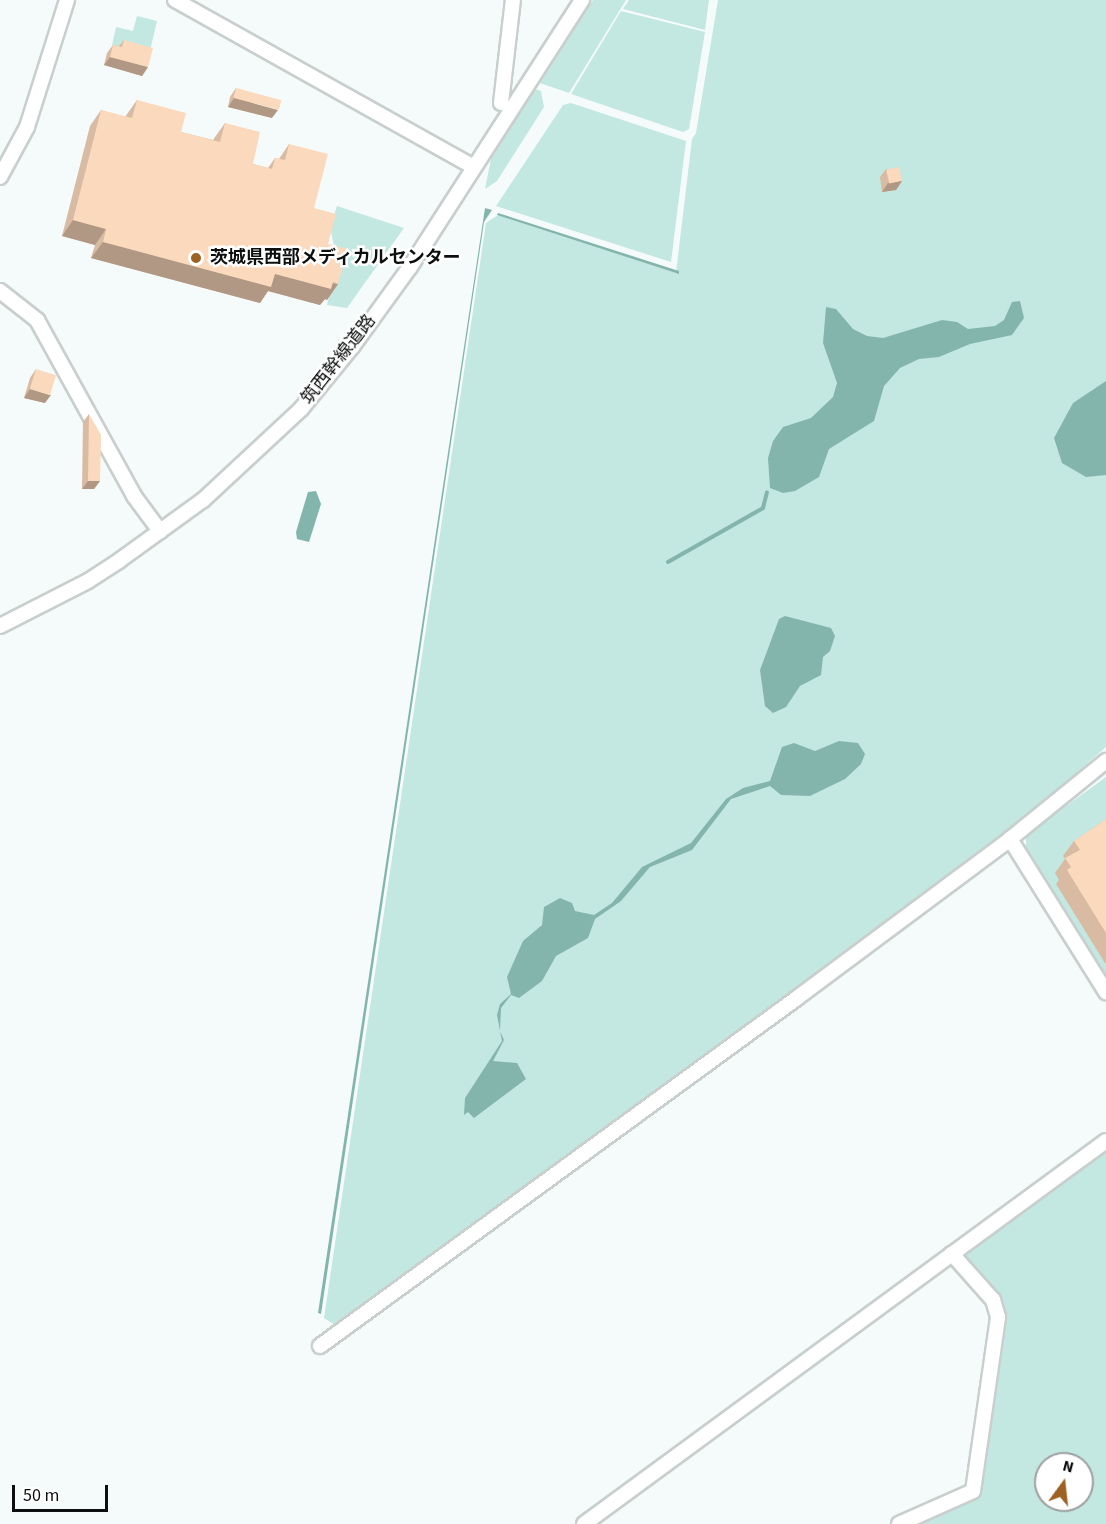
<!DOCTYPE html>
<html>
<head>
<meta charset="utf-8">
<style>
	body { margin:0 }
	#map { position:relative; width:1106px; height:1524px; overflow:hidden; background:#f5fbfa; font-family:"Source Sans 3","Noto Sans JP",sans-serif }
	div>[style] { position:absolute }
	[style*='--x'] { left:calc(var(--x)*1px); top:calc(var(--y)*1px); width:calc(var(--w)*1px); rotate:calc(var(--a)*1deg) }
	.green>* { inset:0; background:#c3e7e1 }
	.water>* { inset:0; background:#83b5ad }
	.stream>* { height:4px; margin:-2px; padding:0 2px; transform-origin:2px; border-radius:2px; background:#83b5ad }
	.roads { filter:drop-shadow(2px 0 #c8cfcd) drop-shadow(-2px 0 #c8cfcd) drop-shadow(0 2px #c8cfcd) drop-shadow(0 -2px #c8cfcd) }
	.minor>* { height:14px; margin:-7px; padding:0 7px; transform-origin:7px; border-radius:7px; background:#fff }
	.wall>* { inset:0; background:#d8bba2 }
	.shaded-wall>* { inset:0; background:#b09884 }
	.building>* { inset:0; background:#fbd9bc; transform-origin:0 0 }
	.dots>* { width:16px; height:16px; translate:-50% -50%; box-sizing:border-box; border:3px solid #fff; border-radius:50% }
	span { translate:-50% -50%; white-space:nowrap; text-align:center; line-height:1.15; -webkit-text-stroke:5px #fff; paint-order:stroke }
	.poi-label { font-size:18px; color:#0d0f0e; font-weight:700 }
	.left { translate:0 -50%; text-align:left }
	.street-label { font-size:18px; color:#0d0f0e }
	.north { position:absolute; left:1034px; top:1452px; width:60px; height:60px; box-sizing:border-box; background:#fff; border:2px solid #9e9f9f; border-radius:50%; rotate:15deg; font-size:16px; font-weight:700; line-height:24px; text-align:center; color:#0d0f0e }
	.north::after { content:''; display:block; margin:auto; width:21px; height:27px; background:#9c6123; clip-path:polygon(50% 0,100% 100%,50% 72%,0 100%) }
	.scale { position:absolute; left:12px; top:1485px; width:96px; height:27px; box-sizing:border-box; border:3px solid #0d0f0e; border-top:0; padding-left:8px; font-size:18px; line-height:21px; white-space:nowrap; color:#0d0f0e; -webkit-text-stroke:4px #fff; paint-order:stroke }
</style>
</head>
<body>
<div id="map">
	<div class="green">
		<i style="clip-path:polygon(593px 0,626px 0,569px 93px,540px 83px)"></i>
		<i style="clip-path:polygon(629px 0,709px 0,705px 30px,623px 9px)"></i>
		<i style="clip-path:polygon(718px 0,1106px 0,1106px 747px,1016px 826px,338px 1327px,324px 1318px,486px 223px,498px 215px,676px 273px,692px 139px,696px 133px)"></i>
		<i style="clip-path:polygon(621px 11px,705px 32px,689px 129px,683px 132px,571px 94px)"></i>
		<i style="clip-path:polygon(137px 16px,157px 21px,149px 55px,112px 45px,116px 27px,133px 31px)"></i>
		<i style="clip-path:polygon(535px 89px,541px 91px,544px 107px,497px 181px,485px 189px,491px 159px)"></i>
		<i style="clip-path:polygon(571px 103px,686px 141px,671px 262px,496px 206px,563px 105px)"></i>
		<i style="clip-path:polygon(337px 206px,404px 228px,347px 308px,327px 305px,337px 261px,330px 227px)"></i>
		<i style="clip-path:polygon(1106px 777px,1106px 979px,1026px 850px,1026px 835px)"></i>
		<i style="clip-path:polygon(evenodd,1106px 1146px,1106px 1524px,918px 1524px,981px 1495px,1006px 1313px,1001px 1298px,963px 1254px,1106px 1146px,1046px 1464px,1082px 1464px,1082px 1500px,1046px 1500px,1046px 1464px)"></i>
	</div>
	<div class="water">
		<i style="clip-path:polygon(485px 208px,492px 210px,484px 222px,321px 1314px,318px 1313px)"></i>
		<i style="clip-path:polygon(498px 213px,679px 271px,679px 274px,497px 215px)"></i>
		<i style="clip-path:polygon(1020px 301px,1024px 318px,1012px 335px,970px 344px,939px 357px,919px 359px,900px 368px,884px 386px,874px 421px,829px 449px,819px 477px,795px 491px,783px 493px,770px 488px,768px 458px,773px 441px,783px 427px,811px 418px,833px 397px,837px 383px,823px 343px,826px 307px,836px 309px,853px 329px,867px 336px,883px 338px,942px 320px,957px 322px,968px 329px,995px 326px,1004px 320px,1012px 302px)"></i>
		<i style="clip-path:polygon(1106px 381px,1106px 475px,1086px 477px,1062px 463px,1054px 438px,1073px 403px)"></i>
		<i style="clip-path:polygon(316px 491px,321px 504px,309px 542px,297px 539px,296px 532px,308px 492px)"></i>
		<i style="clip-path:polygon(785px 616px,831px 628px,835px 636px,830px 651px,823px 657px,821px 675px,800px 686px,786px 707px,773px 713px,765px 706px,760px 670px,779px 619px)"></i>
		<i style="clip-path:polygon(839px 741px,858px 743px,865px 754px,861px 764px,845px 779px,810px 796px,781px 795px,770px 786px,731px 799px,692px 850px,650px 867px,621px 901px,595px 919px,588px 938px,556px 956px,542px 981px,519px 998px,511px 995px,501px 1008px,500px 1031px,504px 1040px,493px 1061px,517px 1063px,526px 1079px,474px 1118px,468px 1112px,464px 1115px,465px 1098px,502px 1041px,497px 1015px,500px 1004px,511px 994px,507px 977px,523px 941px,542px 925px,544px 907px,560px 898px,572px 903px,575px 911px,594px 915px,612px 903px,642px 867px,691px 843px,726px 799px,743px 788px,770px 781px,782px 747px,794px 743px,815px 751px)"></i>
	</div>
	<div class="stream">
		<i style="--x:668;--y:562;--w:109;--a:-29.6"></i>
		<i style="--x:763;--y:508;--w:16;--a:-76"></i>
	</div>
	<div class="roads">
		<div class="minor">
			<i style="--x:175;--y:0;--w:342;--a:29.2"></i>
			<i style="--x:501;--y:103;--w:104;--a:-83.4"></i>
			<i style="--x:0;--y:177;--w:57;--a:-61.6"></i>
			<i style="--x:27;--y:127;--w:133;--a:-72.5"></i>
			<i style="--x:0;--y:291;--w:47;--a:38.1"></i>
			<i style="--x:37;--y:320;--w:201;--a:61.1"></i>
			<i style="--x:134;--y:496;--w:44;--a:53.4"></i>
			<i style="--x:0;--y:626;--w:99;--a:-27.1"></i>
			<i style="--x:88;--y:581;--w:38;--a:-33"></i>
			<i style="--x:120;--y:560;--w:102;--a:-35.9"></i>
			<i style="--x:203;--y:500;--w:134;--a:-42.9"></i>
			<i style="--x:301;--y:409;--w:80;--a:-50.6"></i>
			<i style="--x:352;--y:347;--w:99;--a:-54.1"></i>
			<i style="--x:410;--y:267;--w:318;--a:-57.2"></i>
			<i style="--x:1010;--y:839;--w:181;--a:57.9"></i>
			<i style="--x:320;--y:1346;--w:590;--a:-36.11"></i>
			<i style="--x:797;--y:998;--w:266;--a:-36.7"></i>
			<i style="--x:1010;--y:839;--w:124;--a:-39.1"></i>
			<i style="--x:584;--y:1524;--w:647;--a:-36.27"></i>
			<i style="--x:899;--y:1524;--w:81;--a:-24"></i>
			<i style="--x:973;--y:1491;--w:176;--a:-81.8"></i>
			<i style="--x:998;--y:1317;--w:18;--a:-106"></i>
			<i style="--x:993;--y:1300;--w:62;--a:-131.7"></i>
		</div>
	</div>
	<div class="wall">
		<i style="clip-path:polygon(124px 40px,148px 67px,142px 76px,104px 65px,107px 53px,113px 45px,119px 46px)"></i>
		<i style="clip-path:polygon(236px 88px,272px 118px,228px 107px,230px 97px)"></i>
		<i style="clip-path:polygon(137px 100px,181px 132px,213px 140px,225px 123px,253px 164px,268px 168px,275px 158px,279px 159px,289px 144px,328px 244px,338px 284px,327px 300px,325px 299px,320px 305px,268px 291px,260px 303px,91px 258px,95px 245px,62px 236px,90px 126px,101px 110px,125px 117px)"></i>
		<i style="clip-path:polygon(886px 169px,902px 181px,896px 190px,882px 192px,880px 177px)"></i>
		<i style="clip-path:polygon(36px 369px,45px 403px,24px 398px,30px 378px)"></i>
		<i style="clip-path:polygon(89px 414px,100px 481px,94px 489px,82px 489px,83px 422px)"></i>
		<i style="clip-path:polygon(1106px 819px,1106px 963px,1105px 963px,1056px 884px,1059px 880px,1055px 873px,1065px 859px,1063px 856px,1074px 841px)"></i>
	</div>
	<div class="shaded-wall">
		<i style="clip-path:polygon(110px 57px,148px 67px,142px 76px,104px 65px)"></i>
		<i style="clip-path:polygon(234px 98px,278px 110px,272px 118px,228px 107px)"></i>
		<i style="clip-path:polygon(902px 181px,896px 190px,882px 192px,888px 183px)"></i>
		<i style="clip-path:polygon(73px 220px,106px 229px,95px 245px,62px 236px)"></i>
		<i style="clip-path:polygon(103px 242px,275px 274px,338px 284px,327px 300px,325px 299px,320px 305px,268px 291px,260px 303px,91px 258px)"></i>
		<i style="clip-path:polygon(30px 389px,51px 395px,45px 403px,24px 398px)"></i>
		<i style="clip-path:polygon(88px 481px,100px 481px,94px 489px,82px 489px)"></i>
	</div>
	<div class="building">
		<i style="clip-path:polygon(124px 40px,153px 48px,148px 67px,110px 57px,113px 45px,122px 47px)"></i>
		<i style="left:236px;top:88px;width:47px;height:10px;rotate:15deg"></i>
		<i style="clip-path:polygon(137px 100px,186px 113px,181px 132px,220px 142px,225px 123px,260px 132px,253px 164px,272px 169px,275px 158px,285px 160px,289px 144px,328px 154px,314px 208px,336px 214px,328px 244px,348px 249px,338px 284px,333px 282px,331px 289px,275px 274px,271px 287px,103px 242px,106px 229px,73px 220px,101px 110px,132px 118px)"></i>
		<i style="left:899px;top:167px;width:14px;height:13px;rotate:78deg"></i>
		<i style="left:36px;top:369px;width:21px;height:21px;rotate:17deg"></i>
		<i style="clip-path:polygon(89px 414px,101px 435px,100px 481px,88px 481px)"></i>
		<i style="clip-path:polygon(1106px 819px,1106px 933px,1067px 870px,1071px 867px,1065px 858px,1080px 850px,1074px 841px)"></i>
	</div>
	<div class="dots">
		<i style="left:196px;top:258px;background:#9c6123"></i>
	</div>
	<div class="poi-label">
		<span class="left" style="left:210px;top:258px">茨城県西部メディカルセンター</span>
	</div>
	<div class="street-label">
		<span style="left:339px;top:360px;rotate:-52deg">筑西幹線道路</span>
	</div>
	<div class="north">N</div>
	<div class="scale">50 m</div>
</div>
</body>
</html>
